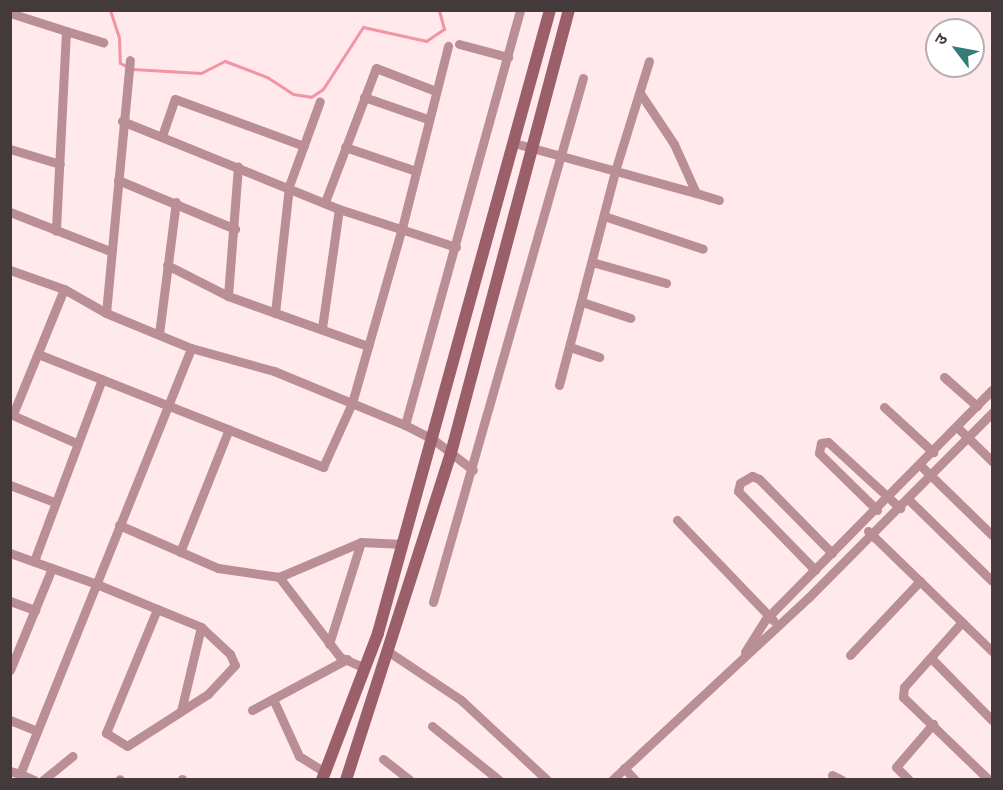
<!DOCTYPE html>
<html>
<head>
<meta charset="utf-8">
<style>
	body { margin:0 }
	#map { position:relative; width:1003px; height:790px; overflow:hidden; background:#ffe9ec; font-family:Arial,"Noto Sans Devanagari",sans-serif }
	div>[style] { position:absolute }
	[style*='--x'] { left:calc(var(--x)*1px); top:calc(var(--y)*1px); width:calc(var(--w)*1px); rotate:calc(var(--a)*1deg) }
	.stream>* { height:3px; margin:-1.5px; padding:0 1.5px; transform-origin:1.5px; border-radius:1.5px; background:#f294a4 }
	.street>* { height:9px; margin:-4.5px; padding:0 4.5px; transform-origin:4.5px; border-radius:4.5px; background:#b98e95 }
	.secondary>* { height:12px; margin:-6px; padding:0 6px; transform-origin:6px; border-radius:6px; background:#9b5f6a }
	span { translate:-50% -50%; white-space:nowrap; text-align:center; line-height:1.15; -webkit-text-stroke:4.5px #fff; paint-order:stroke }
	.frame { position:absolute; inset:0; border:12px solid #443a3b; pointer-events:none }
	.north { position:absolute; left:925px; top:18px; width:60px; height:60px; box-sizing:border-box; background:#fff; border:2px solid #b4b0b1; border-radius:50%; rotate:302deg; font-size:16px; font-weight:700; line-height:24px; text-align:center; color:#443a3b }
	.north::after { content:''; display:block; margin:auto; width:21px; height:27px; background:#357c77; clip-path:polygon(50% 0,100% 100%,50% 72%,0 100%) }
</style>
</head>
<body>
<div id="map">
	<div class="stream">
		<i style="--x:110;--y:10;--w:29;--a:72"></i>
		<i style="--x:119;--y:38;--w:25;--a:88"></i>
		<i style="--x:120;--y:63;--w:7;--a:27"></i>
		<i style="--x:132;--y:69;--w:69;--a:3.3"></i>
		<i style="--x:201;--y:73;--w:27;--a:-27"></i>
		<i style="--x:225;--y:61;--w:45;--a:20.9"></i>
		<i style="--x:267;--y:77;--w:31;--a:33"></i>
		<i style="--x:293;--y:94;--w:18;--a:9"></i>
		<i style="--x:311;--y:97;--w:14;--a:-34"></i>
		<i style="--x:323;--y:89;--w:74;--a:-57.2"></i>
		<i style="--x:363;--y:27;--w:65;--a:12.5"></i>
		<i style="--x:426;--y:41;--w:22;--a:-34"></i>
		<i style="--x:444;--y:29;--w:20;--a:-105"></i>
	</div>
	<div class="street">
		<i style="--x:10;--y:13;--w:59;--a:17.8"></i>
		<i style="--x:66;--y:31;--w:200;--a:92.9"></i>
		<i style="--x:66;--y:31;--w:39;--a:17"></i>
		<i style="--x:459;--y:44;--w:51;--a:14.9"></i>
		<i style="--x:364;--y:97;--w:68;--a:19"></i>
		<i style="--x:122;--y:121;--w:234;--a:22.1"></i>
		<i style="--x:339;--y:209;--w:123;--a:18"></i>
		<i style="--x:162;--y:136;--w:39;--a:-71"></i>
		<i style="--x:175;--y:99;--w:137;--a:20"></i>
		<i style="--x:514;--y:143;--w:189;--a:15.4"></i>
		<i style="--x:696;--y:193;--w:54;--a:-114.2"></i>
		<i style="--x:674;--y:144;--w:61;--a:-123.7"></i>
		<i style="--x:345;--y:147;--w:75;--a:18.7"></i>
		<i style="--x:10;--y:149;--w:52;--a:16.7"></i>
		<i style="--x:118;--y:180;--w:127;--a:22.7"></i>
		<i style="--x:696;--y:193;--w:24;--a:17"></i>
		<i style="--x:325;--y:202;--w:143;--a:-69.2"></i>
		<i style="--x:376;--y:68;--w:64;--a:21"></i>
		<i style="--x:10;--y:212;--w:107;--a:21.3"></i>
		<i style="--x:604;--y:216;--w:104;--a:18.4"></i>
		<i style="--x:592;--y:262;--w:77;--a:15.8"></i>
		<i style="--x:167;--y:265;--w:68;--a:26.9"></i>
		<i style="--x:228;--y:296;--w:149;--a:19.7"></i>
		<i style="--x:10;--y:270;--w:57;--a:19.4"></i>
		<i style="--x:64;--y:289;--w:48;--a:29.7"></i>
		<i style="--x:106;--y:313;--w:92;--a:22.4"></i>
		<i style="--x:191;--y:348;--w:86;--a:15.5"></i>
		<i style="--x:274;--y:371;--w:142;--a:22.4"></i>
		<i style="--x:405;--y:425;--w:33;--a:27"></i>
		<i style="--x:434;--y:440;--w:49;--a:37.6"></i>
		<i style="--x:228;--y:296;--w:130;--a:-85.6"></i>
		<i style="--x:582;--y:302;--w:51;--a:18.4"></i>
		<i style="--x:106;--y:313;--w:254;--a:-84.6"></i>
		<i style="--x:275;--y:313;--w:128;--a:-83.7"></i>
		<i style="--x:289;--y:186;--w:90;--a:-70"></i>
		<i style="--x:322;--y:328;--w:120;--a:-81.9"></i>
		<i style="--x:159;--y:334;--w:133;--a:-82.7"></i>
		<i style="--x:570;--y:347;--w:31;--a:19"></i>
		<i style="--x:38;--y:354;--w:307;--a:21.6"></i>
		<i style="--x:323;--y:467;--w:70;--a:-65.6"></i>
		<i style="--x:352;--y:403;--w:182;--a:-74.1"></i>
		<i style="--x:402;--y:228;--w:188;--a:-75.8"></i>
		<i style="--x:944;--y:377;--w:44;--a:41.3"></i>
		<i style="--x:559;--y:385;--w:221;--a:-75.3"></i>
		<i style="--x:615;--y:171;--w:115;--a:-72.8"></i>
		<i style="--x:884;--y:407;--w:67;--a:42.6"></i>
		<i style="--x:10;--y:414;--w:72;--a:23.7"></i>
		<i style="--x:13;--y:414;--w:135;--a:-67.8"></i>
		<i style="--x:405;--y:425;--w:431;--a:-74.5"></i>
		<i style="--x:957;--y:427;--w:49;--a:44.2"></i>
		<i style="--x:920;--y:465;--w:100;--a:44.2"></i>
		<i style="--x:10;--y:485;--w:47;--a:21.1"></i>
		<i style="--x:908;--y:499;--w:117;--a:44.3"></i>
		<i style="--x:877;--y:510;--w:81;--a:-135.5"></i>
		<i style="--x:819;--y:453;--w:10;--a:-79"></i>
		<i style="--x:821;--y:443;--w:7;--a:-8"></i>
		<i style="--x:828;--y:442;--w:98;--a:42.5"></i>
		<i style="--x:677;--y:520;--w:139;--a:46.2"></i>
		<i style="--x:119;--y:525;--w:108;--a:23.5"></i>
		<i style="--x:218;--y:568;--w:62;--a:8.4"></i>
		<i style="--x:279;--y:577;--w:89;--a:-23.1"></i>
		<i style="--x:361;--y:542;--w:42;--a:2.7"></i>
		<i style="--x:868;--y:531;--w:173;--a:44.1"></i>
		<i style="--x:180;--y:552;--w:132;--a:-68.3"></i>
		<i style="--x:10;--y:553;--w:89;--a:19.7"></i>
		<i style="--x:94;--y:583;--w:68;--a:22.4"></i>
		<i style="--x:157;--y:609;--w:48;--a:22.2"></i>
		<i style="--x:201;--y:627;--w:40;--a:43"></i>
		<i style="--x:230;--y:654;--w:12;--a:66"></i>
		<i style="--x:235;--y:665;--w:40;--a:133"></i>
		<i style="--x:208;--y:694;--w:96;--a:147.3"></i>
		<i style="--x:127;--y:746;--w:25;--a:-148"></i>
		<i style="--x:106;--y:733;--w:134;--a:-67.6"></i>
		<i style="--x:34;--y:561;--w:194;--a:-69.5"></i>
		<i style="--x:815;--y:570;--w:110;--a:-134.3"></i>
		<i style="--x:738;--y:491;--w:8;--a:-76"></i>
		<i style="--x:740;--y:483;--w:14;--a:-30"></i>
		<i style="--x:752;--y:476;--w:8;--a:23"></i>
		<i style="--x:759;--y:479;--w:104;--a:45.4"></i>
		<i style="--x:279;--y:577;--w:101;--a:52.7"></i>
		<i style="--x:340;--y:657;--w:27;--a:24"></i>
		<i style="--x:10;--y:601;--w:27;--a:20"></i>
		<i style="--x:433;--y:602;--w:545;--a:-74.03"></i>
		<i style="--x:962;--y:622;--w:87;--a:131.7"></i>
		<i style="--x:904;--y:687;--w:10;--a:96"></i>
		<i style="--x:903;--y:697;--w:120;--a:44"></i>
		<i style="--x:329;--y:644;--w:107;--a:-72.6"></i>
		<i style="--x:389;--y:652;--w:87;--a:33.7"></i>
		<i style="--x:461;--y:700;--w:117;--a:42.9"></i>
		<i style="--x:745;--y:652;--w:38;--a:-58"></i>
		<i style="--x:765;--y:620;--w:323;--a:-45.4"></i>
		<i style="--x:850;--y:655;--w:102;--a:-46.6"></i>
		<i style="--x:931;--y:658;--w:87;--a:45.5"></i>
		<i style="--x:10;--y:670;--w:110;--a:-67.6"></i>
		<i style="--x:273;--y:699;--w:63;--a:65.5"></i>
		<i style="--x:299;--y:756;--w:31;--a:32"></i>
		<i style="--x:252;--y:710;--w:108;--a:-28.2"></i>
		<i style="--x:181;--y:711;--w:86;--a:-76.6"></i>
		<i style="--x:10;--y:720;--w:29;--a:22"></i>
		<i style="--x:432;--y:726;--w:86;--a:38.9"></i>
		<i style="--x:383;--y:759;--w:34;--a:38"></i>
		<i style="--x:624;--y:768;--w:16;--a:47"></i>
		<i style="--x:10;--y:771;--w:10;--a:17"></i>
		<i style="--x:20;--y:774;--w:459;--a:-68.1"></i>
		<i style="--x:20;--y:774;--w:15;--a:23"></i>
		<i style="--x:832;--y:775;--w:11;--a:27"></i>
		<i style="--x:43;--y:780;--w:38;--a:-39"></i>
		<i style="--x:119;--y:780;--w:1;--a:-45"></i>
		<i style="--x:182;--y:780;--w:1;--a:-90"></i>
		<i style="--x:612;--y:780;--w:267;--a:-42.9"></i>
		<i style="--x:808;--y:598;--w:261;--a:-45.2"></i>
		<i style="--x:909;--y:780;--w:18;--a:-135"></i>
		<i style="--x:896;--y:767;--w:57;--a:-49.3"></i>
	</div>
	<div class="secondary">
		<i style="--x:322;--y:780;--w:157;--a:-69.1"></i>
		<i style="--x:378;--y:633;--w:646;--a:-74.57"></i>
		<i style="--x:346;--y:780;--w:343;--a:-72.2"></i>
		<i style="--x:451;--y:453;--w:458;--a:-75.1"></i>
	</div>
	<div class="frame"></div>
	<div class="north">उ</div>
</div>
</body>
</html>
